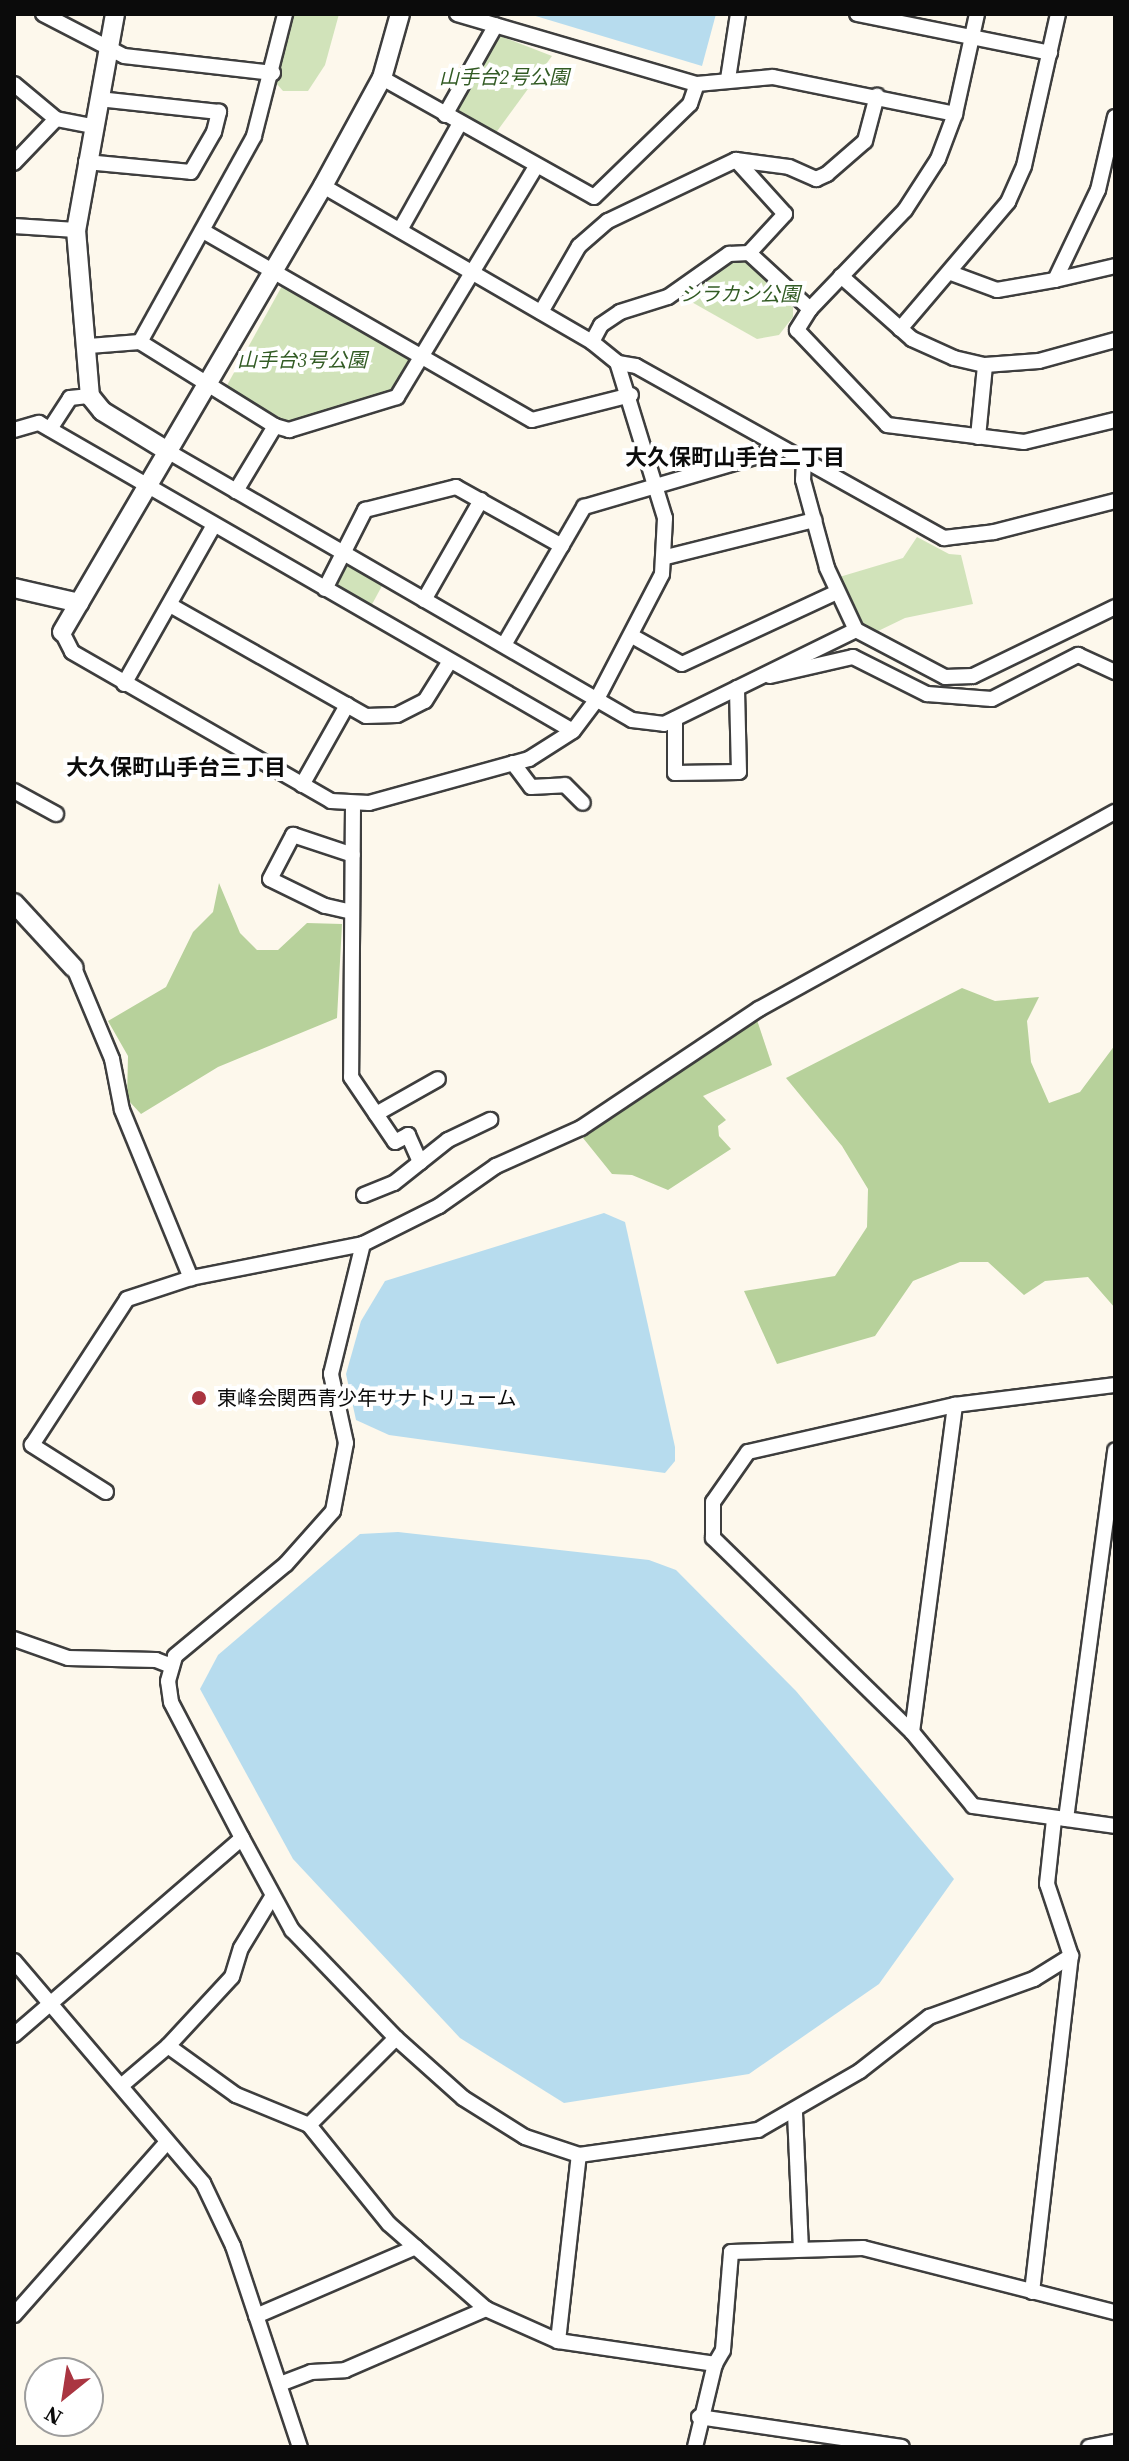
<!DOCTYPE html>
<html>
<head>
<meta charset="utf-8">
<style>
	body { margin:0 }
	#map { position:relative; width:1129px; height:2461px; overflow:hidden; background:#fdf8ec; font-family:"Source Serif 4","Noto Sans JP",serif }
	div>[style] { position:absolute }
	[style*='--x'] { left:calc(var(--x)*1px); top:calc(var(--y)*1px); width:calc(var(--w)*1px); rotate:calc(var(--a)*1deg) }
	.green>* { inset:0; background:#d1e3ba }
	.forest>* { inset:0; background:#b7d19b }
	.water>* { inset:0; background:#b7dcee }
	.roads { filter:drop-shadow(2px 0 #3e3e3e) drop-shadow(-2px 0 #3e3e3e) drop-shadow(0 2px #3e3e3e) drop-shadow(0 -2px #3e3e3e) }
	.minor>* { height:14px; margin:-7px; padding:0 7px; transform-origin:7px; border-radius:7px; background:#fff }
	.tertiary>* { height:18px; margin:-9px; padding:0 9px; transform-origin:9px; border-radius:9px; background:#fff }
	.dots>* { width:22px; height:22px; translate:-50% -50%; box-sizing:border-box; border:4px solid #fff; border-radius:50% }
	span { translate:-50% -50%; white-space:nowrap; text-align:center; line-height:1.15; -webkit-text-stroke:8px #fff; paint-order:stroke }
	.park-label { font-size:20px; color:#325b24; font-style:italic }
	.poi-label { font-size:20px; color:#0b0b0b }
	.left { translate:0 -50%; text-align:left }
	.neighbourhood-label { font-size:22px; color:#0b0b0b; font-weight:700 }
	.frame { position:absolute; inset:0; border:16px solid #0b0b0b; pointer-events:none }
	.north { position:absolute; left:24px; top:2357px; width:80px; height:80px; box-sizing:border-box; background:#fff; border:2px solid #9d9d9d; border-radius:50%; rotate:210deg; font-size:22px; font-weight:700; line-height:32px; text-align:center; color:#0b0b0b }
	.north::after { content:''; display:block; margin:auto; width:28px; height:36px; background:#aa3541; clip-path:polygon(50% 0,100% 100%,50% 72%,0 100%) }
</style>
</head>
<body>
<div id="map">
	<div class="green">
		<i style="clip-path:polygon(289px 14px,339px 14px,325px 65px,308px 91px,283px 91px,276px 83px)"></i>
		<i style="clip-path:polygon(498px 35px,552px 56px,495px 134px,453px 111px)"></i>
		<i style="clip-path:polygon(733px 260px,747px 260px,793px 303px,793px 317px,779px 335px,757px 339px,681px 296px)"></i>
		<i style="clip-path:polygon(282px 286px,412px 361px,401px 381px,384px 396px,286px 421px,226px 387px)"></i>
		<i style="clip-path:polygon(917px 537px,949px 554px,961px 555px,973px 604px,905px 618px,874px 633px,860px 622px,836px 578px,903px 558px)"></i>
		<i style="clip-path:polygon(346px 561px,383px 584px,370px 608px,338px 589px,336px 579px)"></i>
	</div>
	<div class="forest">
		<i style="clip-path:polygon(219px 883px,240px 933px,257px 950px,278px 950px,307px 923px,342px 924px,337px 1018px,218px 1067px,141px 1114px,127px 1099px,128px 1056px,108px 1021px,166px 987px,193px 932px,213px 912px)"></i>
		<i style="clip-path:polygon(962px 988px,995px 1001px,1039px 997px,1027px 1021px,1031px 1062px,1049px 1103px,1080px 1092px,1115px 1045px,1115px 1308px,1088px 1277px,1045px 1281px,1024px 1295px,988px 1262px,960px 1262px,913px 1281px,875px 1336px,777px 1364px,744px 1291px,835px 1276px,867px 1227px,868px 1189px,842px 1146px,786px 1078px)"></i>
		<i style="clip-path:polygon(756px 1017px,772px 1065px,703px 1096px,726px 1120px,718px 1126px,719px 1136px,731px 1149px,668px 1190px,632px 1175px,612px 1174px,583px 1138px)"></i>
	</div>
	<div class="water">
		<i style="clip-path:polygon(529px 14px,716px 14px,702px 66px)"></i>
		<i style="clip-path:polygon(604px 1213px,625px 1222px,675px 1447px,675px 1461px,665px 1473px,389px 1435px,356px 1420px,346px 1374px,361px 1321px,385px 1281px)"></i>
		<i style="clip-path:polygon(398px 1532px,649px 1560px,676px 1570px,796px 1691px,954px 1879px,879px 1984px,749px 2074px,564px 2103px,460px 2038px,293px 1859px,200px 1689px,218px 1655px,360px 1534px)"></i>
	</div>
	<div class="roads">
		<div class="minor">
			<i style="--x:43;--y:14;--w:91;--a:27.4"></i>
			<i style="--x:124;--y:56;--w:150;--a:6.5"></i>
			<i style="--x:457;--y:14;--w:250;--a:16.3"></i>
			<i style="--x:697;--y:84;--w:76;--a:-5.3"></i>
			<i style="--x:773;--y:77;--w:186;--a:11.5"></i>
			<i style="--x:857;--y:14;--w:197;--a:11.4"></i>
			<i style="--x:977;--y:14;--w:102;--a:102.4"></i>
			<i style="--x:955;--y:114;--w:48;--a:110.7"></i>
			<i style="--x:938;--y:159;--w:61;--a:122.9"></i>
			<i style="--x:905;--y:210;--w:137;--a:133.8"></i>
			<i style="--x:810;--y:309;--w:25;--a:122"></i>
			<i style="--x:797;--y:330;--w:131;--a:46.5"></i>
			<i style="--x:887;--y:425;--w:138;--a:7.1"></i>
			<i style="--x:1024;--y:442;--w:94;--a:-13.6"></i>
			<i style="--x:382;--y:78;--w:243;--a:29.3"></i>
			<i style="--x:594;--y:197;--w:134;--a:-44.1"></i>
			<i style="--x:690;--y:104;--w:21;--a:-71"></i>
			<i style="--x:728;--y:79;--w:66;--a:-81.3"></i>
			<i style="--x:14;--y:84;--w:55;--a:39.8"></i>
			<i style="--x:56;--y:119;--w:38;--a:11"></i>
			<i style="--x:445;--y:115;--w:103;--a:-60.5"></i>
			<i style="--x:736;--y:160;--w:73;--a:47.8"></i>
			<i style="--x:785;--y:214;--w:53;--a:132.7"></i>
			<i style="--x:86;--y:162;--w:105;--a:5.4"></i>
			<i style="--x:191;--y:172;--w:46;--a:-60.1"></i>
			<i style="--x:214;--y:132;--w:21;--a:-76"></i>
			<i style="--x:219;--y:112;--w:121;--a:-173.8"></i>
			<i style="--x:14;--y:163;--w:61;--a:-46.3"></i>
			<i style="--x:323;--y:186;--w:311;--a:30.1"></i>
			<i style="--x:592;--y:342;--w:33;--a:39"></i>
			<i style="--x:618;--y:363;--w:18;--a:9"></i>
			<i style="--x:636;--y:366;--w:353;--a:29.2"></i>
			<i style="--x:944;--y:538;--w:50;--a:-6.8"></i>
			<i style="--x:994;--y:532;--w:125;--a:-14.4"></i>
			<i style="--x:14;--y:226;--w:62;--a:3.7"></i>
			<i style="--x:400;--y:230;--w:123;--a:-60.7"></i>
			<i style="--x:203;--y:231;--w:379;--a:29.9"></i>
			<i style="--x:532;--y:420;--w:102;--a:-14.2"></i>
			<i style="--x:951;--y:273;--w:49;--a:20.3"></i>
			<i style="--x:997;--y:290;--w:59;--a:-9.8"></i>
			<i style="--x:1055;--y:280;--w:100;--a:-64.5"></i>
			<i style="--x:1098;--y:190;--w:75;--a:-76.9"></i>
			<i style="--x:841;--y:276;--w:95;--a:41.6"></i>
			<i style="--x:912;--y:339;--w:46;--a:24.3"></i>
			<i style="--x:954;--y:358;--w:32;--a:13"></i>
			<i style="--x:985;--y:365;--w:54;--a:-4.2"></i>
			<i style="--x:1039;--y:361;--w:79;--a:-15.4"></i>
			<i style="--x:1055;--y:280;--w:62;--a:-13.1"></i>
			<i style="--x:541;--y:312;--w:76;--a:-60.1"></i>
			<i style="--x:579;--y:246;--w:38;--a:-41"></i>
			<i style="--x:608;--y:221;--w:142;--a:-25.5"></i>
			<i style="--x:736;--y:160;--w:53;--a:7.5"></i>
			<i style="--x:789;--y:167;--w:30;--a:24"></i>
			<i style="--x:816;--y:179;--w:12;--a:-24"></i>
			<i style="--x:827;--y:174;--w:50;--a:-41"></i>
			<i style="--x:865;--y:141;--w:47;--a:-75.1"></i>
			<i style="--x:900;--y:329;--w:167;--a:-49.6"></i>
			<i style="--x:1008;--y:202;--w:39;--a:-66"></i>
			<i style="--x:1024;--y:166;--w:156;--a:-77.4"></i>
			<i style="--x:140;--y:342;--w:235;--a:-61"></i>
			<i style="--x:254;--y:136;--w:126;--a:-75.7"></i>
			<i style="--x:592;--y:342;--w:19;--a:-62"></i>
			<i style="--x:601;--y:325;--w:23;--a:-34"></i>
			<i style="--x:620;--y:312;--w:50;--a:-17.4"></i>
			<i style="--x:668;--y:297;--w:75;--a:-35.2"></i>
			<i style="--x:729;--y:254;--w:20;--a:-3"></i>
			<i style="--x:749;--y:253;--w:83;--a:42.6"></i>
			<i style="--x:89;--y:346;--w:51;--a:-4.5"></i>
			<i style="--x:140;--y:342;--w:159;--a:31.9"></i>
			<i style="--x:275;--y:426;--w:76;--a:121"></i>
			<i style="--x:275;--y:426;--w:15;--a:16"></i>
			<i style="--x:289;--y:430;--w:113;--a:-17"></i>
			<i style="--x:397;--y:397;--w:269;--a:-58.9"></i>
			<i style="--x:50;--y:429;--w:37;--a:-57"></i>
			<i style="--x:70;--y:398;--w:20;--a:-6"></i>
			<i style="--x:14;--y:430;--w:26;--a:-16"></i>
			<i style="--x:39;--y:423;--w:616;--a:29.98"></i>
			<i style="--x:978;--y:437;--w:72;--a:-84.4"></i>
			<i style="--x:169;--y:452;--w:535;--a:30.06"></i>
			<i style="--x:632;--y:720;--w:32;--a:7"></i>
			<i style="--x:664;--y:724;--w:214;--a:-26.1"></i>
			<i style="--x:856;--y:630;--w:101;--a:27.8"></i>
			<i style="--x:945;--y:677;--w:28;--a:-2"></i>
			<i style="--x:973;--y:676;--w:158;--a:-25.9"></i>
			<i style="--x:804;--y:461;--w:19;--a:93"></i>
			<i style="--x:803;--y:480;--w:91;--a:74.7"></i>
			<i style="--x:827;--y:568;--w:68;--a:64.9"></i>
			<i style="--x:666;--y:557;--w:153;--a:-14"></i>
			<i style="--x:325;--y:589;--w:89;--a:-63.1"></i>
			<i style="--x:365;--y:510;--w:94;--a:-14.2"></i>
			<i style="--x:456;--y:487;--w:121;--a:29.1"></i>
			<i style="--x:424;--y:600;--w:115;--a:-60.3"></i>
			<i style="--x:170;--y:605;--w:225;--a:29.5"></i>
			<i style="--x:366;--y:716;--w:31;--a:-2"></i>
			<i style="--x:397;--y:715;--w:31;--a:-27"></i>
			<i style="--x:425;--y:701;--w:47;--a:-58"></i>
			<i style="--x:62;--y:632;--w:22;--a:63"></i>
			<i style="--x:72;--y:652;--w:299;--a:29.9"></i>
			<i style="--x:331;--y:801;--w:38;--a:3"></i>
			<i style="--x:369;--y:803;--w:166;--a:-15.4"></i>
			<i style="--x:529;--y:759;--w:52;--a:-32.5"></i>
			<i style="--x:573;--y:731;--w:40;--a:-53"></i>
			<i style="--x:597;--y:699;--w:141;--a:-62.5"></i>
			<i style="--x:662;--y:574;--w:56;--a:-86.9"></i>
			<i style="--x:665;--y:518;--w:163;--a:-107.1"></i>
			<i style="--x:632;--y:636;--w:57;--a:29.2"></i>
			<i style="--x:682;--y:664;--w:171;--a:-24.9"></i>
			<i style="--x:504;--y:645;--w:160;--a:-59.9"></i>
			<i style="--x:584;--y:507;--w:206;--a:-16.3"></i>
			<i style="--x:770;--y:676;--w:85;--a:-12.9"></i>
			<i style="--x:853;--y:657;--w:83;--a:26.6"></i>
			<i style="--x:927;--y:694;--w:65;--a:4.4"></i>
			<i style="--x:992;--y:699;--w:97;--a:-27.1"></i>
			<i style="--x:1078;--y:655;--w:41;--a:24.7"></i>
			<i style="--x:124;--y:684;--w:183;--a:-60.5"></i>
			<i style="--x:675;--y:719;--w:54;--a:90"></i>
			<i style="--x:675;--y:773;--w:64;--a:-0.9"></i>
			<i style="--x:739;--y:772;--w:84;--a:-91.4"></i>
			<i style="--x:513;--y:763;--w:30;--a:53"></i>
			<i style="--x:531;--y:787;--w:34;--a:-3"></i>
			<i style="--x:565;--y:785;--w:25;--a:45"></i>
			<i style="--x:302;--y:785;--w:92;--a:-60.6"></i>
			<i style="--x:14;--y:791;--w:48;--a:28.7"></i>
			<i style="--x:353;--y:804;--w:273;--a:90.4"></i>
			<i style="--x:351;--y:1077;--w:78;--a:55.9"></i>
			<i style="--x:395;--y:1142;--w:15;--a:-28"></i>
			<i style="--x:408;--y:1135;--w:30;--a:66"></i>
			<i style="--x:352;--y:912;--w:28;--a:-167"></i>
			<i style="--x:325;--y:906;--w:61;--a:-153.9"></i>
			<i style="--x:270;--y:879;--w:50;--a:-62.4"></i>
			<i style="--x:293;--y:835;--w:63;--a:18.4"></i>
			<i style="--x:74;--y:968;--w:99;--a:67.3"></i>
			<i style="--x:112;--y:1059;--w:52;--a:78.9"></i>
			<i style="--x:122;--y:1110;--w:182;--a:67.7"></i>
			<i style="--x:376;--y:1114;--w:71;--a:-29.4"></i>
			<i style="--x:364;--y:1195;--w:32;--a:-22"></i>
			<i style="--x:394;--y:1183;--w:69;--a:-38.5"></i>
			<i style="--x:448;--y:1140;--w:47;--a:-25.5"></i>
			<i style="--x:1115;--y:1385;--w:161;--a:172.9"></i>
			<i style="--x:955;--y:1405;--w:212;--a:167.2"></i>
			<i style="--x:748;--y:1452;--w:61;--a:125"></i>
			<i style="--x:713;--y:1502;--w:36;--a:90"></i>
			<i style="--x:713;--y:1538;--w:278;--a:44.3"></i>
			<i style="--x:912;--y:1732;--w:96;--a:50.5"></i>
			<i style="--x:973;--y:1806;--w:143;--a:8"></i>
			<i style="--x:106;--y:1492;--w:88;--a:-147.6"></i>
			<i style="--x:32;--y:1445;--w:174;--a:-56.9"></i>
			<i style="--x:127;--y:1299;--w:67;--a:-18.2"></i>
			<i style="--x:191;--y:1278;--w:175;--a:-11.2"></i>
			<i style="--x:363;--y:1244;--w:85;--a:-26.6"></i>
			<i style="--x:439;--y:1206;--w:70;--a:-35.1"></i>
			<i style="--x:496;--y:1166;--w:93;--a:-24.1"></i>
			<i style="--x:581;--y:1128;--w:214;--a:-33.8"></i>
			<i style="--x:759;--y:1009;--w:407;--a:-29"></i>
			<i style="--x:14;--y:1639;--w:57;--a:19.4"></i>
			<i style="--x:68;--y:1658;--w:88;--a:1.3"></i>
			<i style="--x:156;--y:1660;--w:17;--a:21"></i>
			<i style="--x:912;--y:1732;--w:330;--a:-82.5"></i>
			<i style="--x:1066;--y:1819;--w:372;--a:-82.4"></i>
			<i style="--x:242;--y:1838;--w:105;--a:61.5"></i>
			<i style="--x:292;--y:1930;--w:150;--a:46.1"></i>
			<i style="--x:396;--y:2038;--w:90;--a:41.8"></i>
			<i style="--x:463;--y:2098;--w:73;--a:32.2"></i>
			<i style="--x:525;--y:2137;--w:57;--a:18.4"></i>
			<i style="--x:14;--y:1961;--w:292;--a:49.6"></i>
			<i style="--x:203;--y:2183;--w:70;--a:64.5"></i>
			<i style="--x:233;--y:2246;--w:212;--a:71.6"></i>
			<i style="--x:14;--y:2035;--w:301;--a:-40.8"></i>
			<i style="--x:242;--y:1838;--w:153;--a:-117.6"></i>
			<i style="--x:171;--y:1702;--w:21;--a:-98"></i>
			<i style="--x:168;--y:1681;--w:26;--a:-74"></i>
			<i style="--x:175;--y:1656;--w:144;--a:-39.7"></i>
			<i style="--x:286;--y:1564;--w:71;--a:-48.4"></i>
			<i style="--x:333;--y:1511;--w:69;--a:-79.2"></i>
			<i style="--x:346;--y:1443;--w:71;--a:-102.3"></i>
			<i style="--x:331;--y:1374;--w:134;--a:-76.2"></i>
			<i style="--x:168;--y:2046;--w:94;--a:-47.2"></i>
			<i style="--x:232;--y:1977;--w:30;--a:-73"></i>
			<i style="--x:241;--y:1948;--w:60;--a:-58.7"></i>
			<i style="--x:121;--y:2086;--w:62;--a:-40.4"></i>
			<i style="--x:168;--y:2046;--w:84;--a:35.8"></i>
			<i style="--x:236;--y:2095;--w:79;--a:22.3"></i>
			<i style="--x:309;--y:2125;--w:127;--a:51.1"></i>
			<i style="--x:389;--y:2224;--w:129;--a:41.2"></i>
			<i style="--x:486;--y:2309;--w:79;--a:24"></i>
			<i style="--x:558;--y:2341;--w:159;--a:8.3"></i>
			<i style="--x:795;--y:2113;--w:135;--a:87.5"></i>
			<i style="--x:309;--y:2125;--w:123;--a:-45"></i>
			<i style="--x:1032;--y:2292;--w:338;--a:-83.4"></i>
			<i style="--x:1071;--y:1956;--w:76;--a:-108.4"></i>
			<i style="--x:1047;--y:1884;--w:64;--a:-83.8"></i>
			<i style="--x:14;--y:2315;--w:231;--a:-48.5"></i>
			<i style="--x:256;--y:2316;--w:174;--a:-23.3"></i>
			<i style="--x:558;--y:2341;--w:187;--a:-83.6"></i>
			<i style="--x:579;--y:2155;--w:181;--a:-8"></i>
			<i style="--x:758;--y:2130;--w:118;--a:-30"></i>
			<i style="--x:860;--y:2071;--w:88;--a:-38"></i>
			<i style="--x:929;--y:2017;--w:112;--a:-19.9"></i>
			<i style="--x:1034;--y:1979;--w:44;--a:-31.9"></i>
			<i style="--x:280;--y:2384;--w:33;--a:-21"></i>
			<i style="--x:311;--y:2372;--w:34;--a:-3"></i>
			<i style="--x:345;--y:2370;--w:154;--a:-23.4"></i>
			<i style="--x:699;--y:2417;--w:205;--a:8.4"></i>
			<i style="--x:695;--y:2447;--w:85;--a:-76.5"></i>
			<i style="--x:715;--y:2364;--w:16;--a:-60"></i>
			<i style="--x:723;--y:2350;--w:98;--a:-85.3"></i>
			<i style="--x:731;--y:2252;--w:132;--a:-1.7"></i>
			<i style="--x:863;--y:2248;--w:260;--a:14.3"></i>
			<i style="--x:1089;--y:2447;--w:26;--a:-11"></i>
		</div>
		<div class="tertiary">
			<i style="--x:115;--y:14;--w:219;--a:100.2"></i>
			<i style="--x:76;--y:230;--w:167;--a:85.2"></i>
			<i style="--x:90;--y:396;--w:19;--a:51"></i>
			<i style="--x:102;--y:411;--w:79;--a:31.5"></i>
			<i style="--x:14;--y:588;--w:67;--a:13"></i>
			<i style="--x:62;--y:632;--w:517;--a:-59.66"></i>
			<i style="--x:323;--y:186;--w:123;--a:-61.4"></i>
			<i style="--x:382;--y:78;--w:66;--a:-74.3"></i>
			<i style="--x:14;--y:903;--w:88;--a:47.3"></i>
		</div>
	</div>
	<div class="dots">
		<i style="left:199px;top:1398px;background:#aa3541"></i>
	</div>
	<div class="park-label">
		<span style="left:504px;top:77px">山手台2号公園</span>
		<span style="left:740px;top:294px">シラカシ公園</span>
		<span style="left:302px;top:360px">山手台3号公園</span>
	</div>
	<div class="poi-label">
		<span class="left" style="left:217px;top:1398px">東峰会関西青少年サナトリューム</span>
	</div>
	<div class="neighbourhood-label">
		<span style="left:735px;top:458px">大久保町山手台二丁目</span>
		<span style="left:176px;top:768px">大久保町山手台三丁目</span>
	</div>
	<div class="frame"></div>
	<div class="north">N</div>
</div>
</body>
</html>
